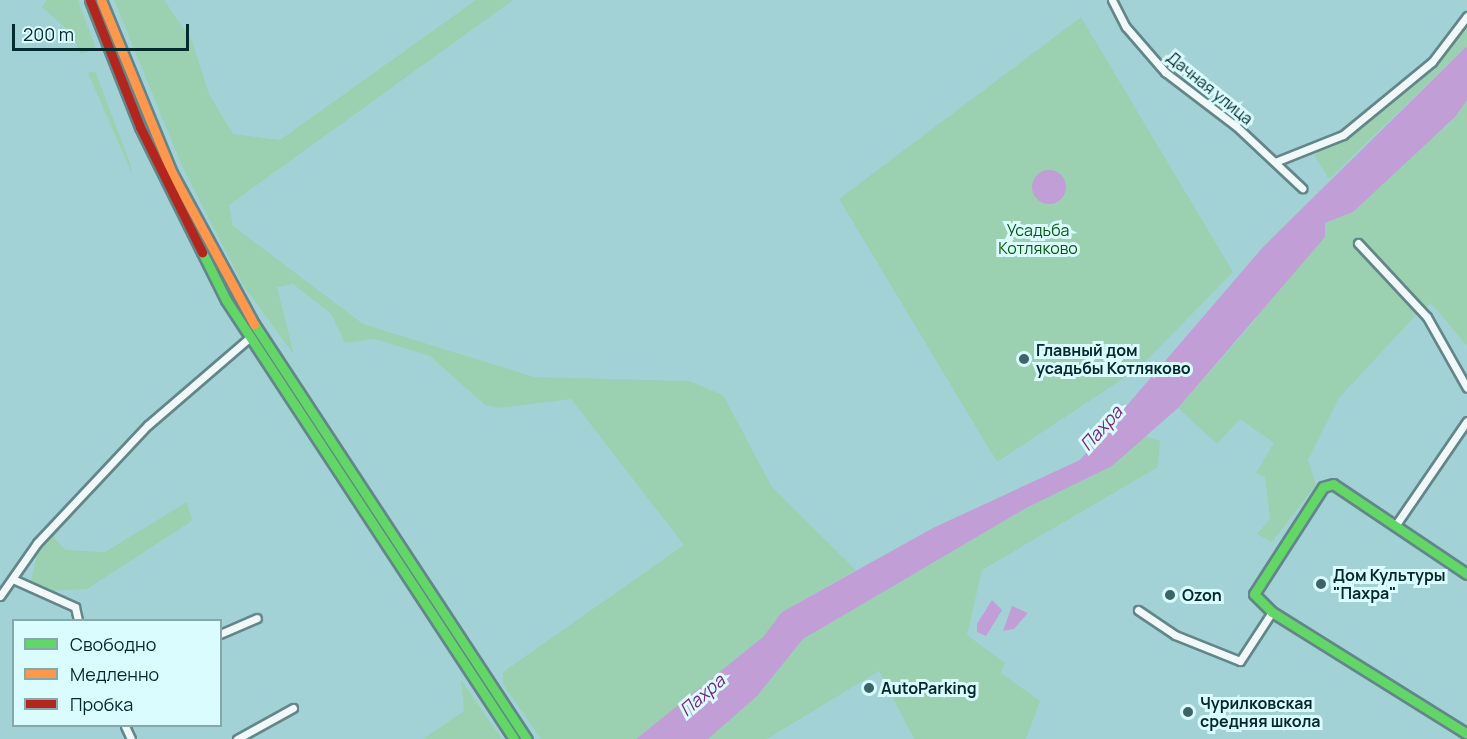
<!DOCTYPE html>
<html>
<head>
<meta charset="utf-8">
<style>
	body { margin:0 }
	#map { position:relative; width:1467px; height:739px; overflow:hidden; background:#a3d2d6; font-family:Manrope,sans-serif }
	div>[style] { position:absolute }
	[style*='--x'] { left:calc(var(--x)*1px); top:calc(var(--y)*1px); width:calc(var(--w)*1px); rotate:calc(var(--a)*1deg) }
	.green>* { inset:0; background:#9bd1b0 }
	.water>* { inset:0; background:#c19ed6 }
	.round { border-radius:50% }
	.roads { filter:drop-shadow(2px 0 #638689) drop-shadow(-2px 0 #638689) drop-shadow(0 2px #638689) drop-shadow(0 -2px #638689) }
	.street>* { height:7px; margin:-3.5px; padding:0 3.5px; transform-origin:3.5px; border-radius:3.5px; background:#f1f8f9 }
	.fast>* { height:9px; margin:-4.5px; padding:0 4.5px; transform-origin:4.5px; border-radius:4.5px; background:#63d668 }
	.slow>* { height:9px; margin:-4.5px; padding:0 4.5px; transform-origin:4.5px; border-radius:4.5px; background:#ff974d }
	.jam>* { height:9px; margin:-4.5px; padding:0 4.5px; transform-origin:4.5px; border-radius:4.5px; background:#b3261e }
	.dots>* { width:16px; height:16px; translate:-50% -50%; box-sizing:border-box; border:3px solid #dbfcfe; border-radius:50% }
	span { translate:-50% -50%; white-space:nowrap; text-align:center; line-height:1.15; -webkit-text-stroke:6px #dbfcfe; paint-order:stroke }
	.street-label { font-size:16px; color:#032b2e }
	.park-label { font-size:16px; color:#085b0b }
	.poi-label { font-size:16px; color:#032b2e; font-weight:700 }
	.left { translate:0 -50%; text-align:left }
	.water-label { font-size:18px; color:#7b2685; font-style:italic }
	.legend { position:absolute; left:12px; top:619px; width:210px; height:108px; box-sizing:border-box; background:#dbfcfe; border:2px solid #85a8ab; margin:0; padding:8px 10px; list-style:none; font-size:18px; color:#032b2e }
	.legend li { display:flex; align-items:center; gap:12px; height:30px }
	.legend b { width:30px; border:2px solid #85a8ab }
	.scale { position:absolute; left:12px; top:24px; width:177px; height:27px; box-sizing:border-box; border:3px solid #032b2e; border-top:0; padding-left:8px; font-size:18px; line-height:21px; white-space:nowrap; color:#032b2e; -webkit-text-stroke:4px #dbfcfe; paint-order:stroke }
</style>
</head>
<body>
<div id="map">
	<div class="green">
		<i style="clip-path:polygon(47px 0,78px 0,96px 49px,80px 54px,73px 35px,42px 7px)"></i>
		<i style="clip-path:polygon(114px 0,164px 0,192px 41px,209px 94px,233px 134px,280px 140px,476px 0,513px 0,229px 205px,233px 226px,363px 324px,534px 377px,689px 381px,723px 395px,772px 487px,856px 570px,782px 612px,763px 637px,636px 739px,541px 739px,503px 684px,503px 672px,684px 545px,571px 399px,500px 408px,485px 405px,430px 356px,375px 339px,345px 343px,331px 314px,293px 284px,277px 287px,294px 355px,243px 285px,182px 166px)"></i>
		<i style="clip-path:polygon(1081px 17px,1233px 272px,1139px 368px,997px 462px,839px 199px)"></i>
		<i style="clip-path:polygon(1467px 27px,1467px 46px,1329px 179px,1314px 155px,1366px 124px)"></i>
		<i style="clip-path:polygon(95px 71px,130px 163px,132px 174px,88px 73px)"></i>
		<i style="clip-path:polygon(1467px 100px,1467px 346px,1431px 303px,1415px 316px,1339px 398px,1308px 460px,1316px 485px,1272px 542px,1257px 534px,1270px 519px,1265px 477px,1256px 473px,1274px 443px,1240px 419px,1217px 444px,1178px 408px,1250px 326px,1325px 223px,1353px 212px,1432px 133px,1446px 127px)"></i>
		<i style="clip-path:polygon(1145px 436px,1160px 441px,1158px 467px,982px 570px,967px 635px,1005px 663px,1001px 673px,1040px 701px,1026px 739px,914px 739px,879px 671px,767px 739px,708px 739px,757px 696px,803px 639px,1028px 507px,1112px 466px)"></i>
		<i style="clip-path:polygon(187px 502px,192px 521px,87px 589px,28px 592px,38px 553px,58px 529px,54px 538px,66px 550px,105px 552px)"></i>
		<i style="clip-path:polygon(461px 680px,502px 739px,423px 739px,464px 711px)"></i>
	</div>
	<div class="water">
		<i style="clip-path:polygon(1467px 46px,1467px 100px,1455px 117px,1353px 212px,1325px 223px,1325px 237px,1178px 408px,1112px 466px,1028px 507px,803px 639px,757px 696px,708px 739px,636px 739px,763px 637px,782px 612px,933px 528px,1080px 460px,1263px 247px)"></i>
		<i class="round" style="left:1032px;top:170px;width:34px;height:34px"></i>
		<i style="clip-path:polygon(992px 600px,1002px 610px,986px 636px,977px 632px,977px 624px)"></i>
		<i style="clip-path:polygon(1012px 606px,1028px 613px,1014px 629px,1003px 631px)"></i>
	</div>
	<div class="roads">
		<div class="street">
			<i style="--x:1112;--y:0;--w:30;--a:63"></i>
			<i style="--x:1126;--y:27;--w:60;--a:49.1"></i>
			<i style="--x:1165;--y:72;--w:89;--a:37.3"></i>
			<i style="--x:1236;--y:126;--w:91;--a:43.2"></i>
			<i style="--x:1275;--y:162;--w:73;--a:-21.7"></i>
			<i style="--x:1343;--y:135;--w:115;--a:-39.4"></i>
			<i style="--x:1432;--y:62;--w:58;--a:-52.7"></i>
			<i style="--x:1358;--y:243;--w:101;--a:47"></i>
			<i style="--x:1427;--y:317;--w:81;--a:60.6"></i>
			<i style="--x:1395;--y:526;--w:127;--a:-55.6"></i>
			<i style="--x:15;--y:580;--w:66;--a:24.2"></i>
			<i style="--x:75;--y:607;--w:13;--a:77"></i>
			<i style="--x:0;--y:596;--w:65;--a:-55.1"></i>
			<i style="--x:37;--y:543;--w:162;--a:-46.8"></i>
			<i style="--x:148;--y:425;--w:132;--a:-40.7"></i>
			<i style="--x:1138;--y:610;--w:45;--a:34"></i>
			<i style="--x:1175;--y:635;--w:70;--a:21.8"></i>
			<i style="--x:1240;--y:661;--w:59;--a:-56.9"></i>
			<i style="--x:220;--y:634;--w:40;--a:-23.4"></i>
			<i style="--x:125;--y:726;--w:14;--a:65"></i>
			<i style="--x:237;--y:739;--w:64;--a:-29"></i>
		</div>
		<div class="fast">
			<i style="--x:202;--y:252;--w:54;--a:63.4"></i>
			<i style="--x:226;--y:300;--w:525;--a:56.73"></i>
			<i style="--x:254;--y:324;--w:497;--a:56.7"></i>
			<i style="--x:1467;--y:574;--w:161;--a:-146.1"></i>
			<i style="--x:1333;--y:484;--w:10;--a:163"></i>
			<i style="--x:1323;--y:487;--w:127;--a:122.8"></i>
			<i style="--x:1254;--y:594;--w:25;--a:45"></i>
			<i style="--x:1272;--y:612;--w:230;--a:32"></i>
		</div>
		<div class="slow">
			<i style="--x:101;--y:0;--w:187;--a:67.7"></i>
			<i style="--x:172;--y:173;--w:172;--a:61.5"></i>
		</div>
		<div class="jam">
			<i style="--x:90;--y:0;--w:136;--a:68.5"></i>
			<i style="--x:140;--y:127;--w:140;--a:63.6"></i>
		</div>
	</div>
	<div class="dots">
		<i style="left:1024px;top:359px;background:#3b6569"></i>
		<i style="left:1321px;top:584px;background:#3b6569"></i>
		<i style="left:1170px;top:595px;background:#3b6569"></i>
		<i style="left:869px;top:688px;background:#3b6569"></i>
		<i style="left:1188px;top:712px;background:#3b6569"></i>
	</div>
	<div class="street-label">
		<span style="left:1210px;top:88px;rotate:39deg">Дачная улица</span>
	</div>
	<div class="park-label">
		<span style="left:1038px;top:239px">Усадьба<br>Котляково</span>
	</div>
	<div class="poi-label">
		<span class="left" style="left:1036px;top:359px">Главный дом<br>усадьбы Котляково</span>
		<span class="left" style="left:1333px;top:584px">Дом Культуры<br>"Пахра"</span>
		<span class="left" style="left:1182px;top:595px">Ozon</span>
		<span class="left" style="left:881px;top:688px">AutoParking</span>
		<span class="left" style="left:1200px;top:712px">Чурилковская<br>средняя школа</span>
	</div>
	<div class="water-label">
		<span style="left:1101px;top:428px;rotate:-48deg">Пахра</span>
		<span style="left:702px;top:695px;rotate:-41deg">Пахра</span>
	</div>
	<ul class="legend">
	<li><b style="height:8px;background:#63d668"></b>Свободно</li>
	<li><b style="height:8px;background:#ff974d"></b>Медленно</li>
	<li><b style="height:8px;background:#b3261e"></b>Пробка</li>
	</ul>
	<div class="scale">200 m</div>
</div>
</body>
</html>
